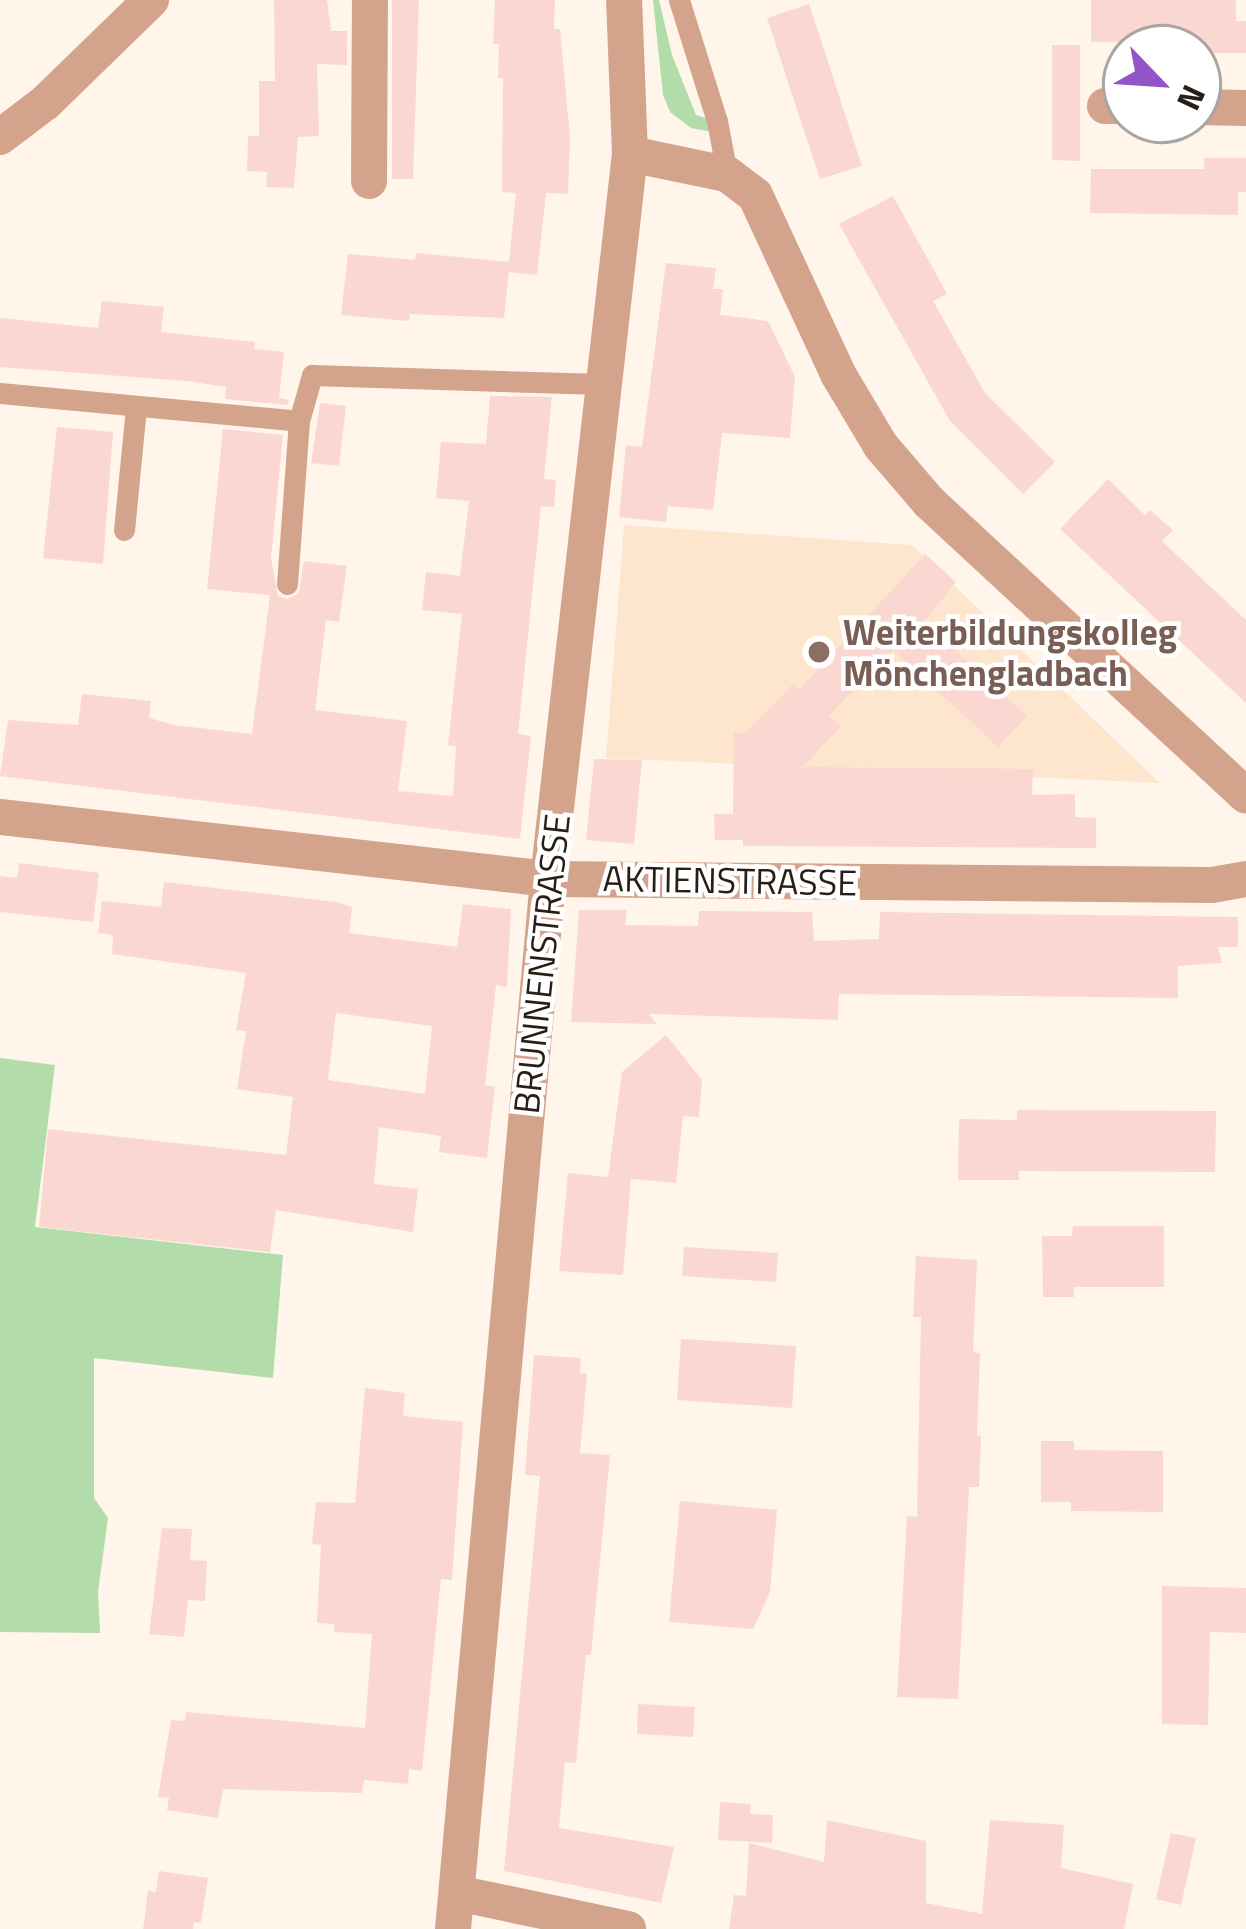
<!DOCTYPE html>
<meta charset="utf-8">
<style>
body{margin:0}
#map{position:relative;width:1246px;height:1929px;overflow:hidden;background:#fff5eb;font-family:"Titillium Web",sans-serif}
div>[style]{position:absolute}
.built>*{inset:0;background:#fee6ce}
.green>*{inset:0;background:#b2dca9}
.building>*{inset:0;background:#fbd7d1}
.service>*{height:21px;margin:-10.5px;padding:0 10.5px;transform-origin:10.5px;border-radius:10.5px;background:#d4a38b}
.minor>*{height:36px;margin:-18px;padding:0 18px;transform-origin:18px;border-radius:18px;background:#d4a38b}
.tertiary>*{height:36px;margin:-18px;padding:0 18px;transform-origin:18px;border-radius:18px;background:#d4a38b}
.dots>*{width:33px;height:33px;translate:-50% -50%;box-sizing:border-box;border:6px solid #fff;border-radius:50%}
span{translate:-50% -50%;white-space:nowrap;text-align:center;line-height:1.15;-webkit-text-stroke:9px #fff;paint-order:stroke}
.education-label{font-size:36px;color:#785e54;font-weight:700}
.left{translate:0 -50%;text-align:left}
.street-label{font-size:36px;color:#271e15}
.north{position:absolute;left:1102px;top:24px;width:120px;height:120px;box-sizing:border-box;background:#fff;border:3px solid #a9a5a1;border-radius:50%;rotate:115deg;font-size:33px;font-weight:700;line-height:48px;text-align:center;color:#271e15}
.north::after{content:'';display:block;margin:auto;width:42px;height:54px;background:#9354c9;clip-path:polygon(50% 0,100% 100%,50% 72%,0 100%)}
</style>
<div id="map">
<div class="built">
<div style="clip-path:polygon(624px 525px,912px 545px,1160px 783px,606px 758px)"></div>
</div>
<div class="green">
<div style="clip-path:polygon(653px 0,659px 0,672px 55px,696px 115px,708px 119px,712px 132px,691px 128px,670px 112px,663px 95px)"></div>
<div style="clip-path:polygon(0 1058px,55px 1065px,35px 1227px,283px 1255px,273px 1378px,94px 1358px,94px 1498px,108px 1518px,98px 1592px,100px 1633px,0 1632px)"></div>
</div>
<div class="building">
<div style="clip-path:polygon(274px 0,327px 0,331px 31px,347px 31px,347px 65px,317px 64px,319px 136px,298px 137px,294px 188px,266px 187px,267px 172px,247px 171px,248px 136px,259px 136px,259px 81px,275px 81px)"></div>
<div style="clip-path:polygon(392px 0,419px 0,413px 179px,392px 179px)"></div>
<div style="clip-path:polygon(495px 0,555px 0,554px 29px,560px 29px,570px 137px,568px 194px,546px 193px,537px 275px,509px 272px,504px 318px,410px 314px,409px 321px,341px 315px,348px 254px,415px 260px,416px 253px,509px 262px,516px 193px,502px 192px,503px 78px,498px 78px,499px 44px,493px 44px)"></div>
<div style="clip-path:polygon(1091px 0,1236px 0,1236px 21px,1246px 21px,1246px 53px,1205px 53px,1205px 42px,1091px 42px)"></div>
<div style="clip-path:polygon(809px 4px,862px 166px,820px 179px,767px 18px)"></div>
<div style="clip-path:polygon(1052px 45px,1080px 45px,1080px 161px,1052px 160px)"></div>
<div style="clip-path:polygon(1204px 158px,1246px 158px,1246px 192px,1238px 192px,1238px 215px,1090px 213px,1091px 169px,1204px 169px)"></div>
<div style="clip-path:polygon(893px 196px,947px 294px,933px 301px,985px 393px,1055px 462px,1023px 494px,950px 421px,839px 224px)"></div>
<div style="clip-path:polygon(666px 263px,716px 268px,713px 289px,723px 289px,720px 315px,768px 321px,795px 377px,790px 438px,722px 433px,713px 510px,668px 506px,666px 522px,619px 517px,626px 445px,642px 447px)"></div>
<div style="clip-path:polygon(102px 301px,164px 307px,161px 332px,255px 342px,254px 349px,284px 352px,279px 398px,289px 400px,288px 405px,225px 399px,226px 387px,187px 381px,0 367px,0 318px,98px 328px)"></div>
<div style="clip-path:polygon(490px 396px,552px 397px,544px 479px,556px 480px,554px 507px,541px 506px,518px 734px,531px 736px,520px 839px,0 776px,8px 720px,78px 725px,82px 694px,151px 701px,149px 718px,174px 725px,252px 734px,270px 595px,207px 589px,223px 429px,283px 435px,271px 558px,278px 596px,287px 599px,299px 593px,304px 561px,347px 566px,339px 622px,326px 620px,315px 710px,407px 721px,398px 791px,453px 796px,456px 746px,448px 745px,462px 614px,422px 610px,426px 572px,460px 576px,469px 501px,436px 498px,441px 442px,486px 444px)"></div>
<div style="clip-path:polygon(320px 403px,346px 406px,339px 466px,311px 463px)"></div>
<div style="clip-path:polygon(57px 427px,113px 432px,103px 564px,43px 558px)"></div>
<div style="clip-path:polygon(1108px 479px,1145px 515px,1150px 510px,1173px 530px,1162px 541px,1246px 620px,1246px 703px,1060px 529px)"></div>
<div style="clip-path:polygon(925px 554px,956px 582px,925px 621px,1027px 716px,998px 747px,893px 650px,829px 716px,841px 726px,803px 767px,1033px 769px,1032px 795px,1075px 794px,1075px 817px,1096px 818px,1096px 848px,743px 846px,743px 840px,715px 840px,714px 814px,733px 814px,734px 733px,745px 733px,794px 683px,800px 689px)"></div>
<div style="clip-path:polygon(594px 759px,642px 760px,634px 844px,586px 840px)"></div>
<div style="clip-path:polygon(19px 863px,99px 873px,93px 922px,0 912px,0 876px,17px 878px)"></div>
<div style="clip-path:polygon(evenodd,164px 882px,336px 902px,352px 907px,349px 933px,457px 947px,463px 904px,511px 909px,507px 987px,496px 985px,485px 1085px,495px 1087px,487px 1158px,439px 1152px,441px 1136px,379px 1127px,374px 1184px,418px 1189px,413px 1232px,276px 1210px,270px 1252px,39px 1227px,48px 1129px,286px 1155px,293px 1097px,237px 1089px,246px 1031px,236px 1030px,246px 973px,112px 954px,113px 935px,98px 933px,102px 901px,161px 907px,164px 882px,336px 1013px,432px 1026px,425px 1094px,328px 1080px,336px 1013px)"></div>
<div style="clip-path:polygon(579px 910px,627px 910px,625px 925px,698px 926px,699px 911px,812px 912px,814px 941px,879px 939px,880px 912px,1238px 917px,1238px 947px,1218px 947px,1222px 963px,1178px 966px,1178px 998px,839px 994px,838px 1020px,649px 1014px,657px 1024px,571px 1022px)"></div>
<div style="clip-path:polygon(666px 1035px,702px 1080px,699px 1117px,683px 1116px,676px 1183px,631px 1179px,623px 1275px,559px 1271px,568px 1173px,608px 1177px,622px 1072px)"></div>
<div style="clip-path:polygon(1017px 1110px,1216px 1111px,1215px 1172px,1019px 1171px,1019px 1180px,958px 1180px,959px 1119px,1017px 1120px)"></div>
<div style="clip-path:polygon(1073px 1226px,1164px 1226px,1164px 1287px,1074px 1287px,1074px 1297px,1043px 1297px,1042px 1236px,1072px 1236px)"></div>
<div style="clip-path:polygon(684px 1247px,778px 1253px,776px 1282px,682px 1276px)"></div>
<div style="clip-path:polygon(916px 1256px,977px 1260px,973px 1352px,980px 1353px,977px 1435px,981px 1436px,979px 1487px,969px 1487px,958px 1699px,897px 1697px,907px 1516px,917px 1517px,921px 1317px,913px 1317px)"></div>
<div style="clip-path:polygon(681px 1339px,796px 1346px,792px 1408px,677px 1400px)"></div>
<div style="clip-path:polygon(534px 1355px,581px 1358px,580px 1373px,587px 1374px,580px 1453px,610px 1455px,591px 1655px,586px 1655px,576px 1763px,565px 1762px,559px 1828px,674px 1847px,661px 1903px,504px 1871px,540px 1476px,525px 1475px)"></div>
<div style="clip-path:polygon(365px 1388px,405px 1393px,403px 1416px,463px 1422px,452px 1580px,441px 1579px,422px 1771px,409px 1769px,408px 1784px,364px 1780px,362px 1793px,223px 1789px,218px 1818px,167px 1810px,169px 1798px,158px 1797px,171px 1720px,185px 1721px,186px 1712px,365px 1728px,372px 1634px,334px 1632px,334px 1624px,317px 1623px,321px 1545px,312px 1544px,316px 1502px,355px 1503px)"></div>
<div style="clip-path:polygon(1041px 1441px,1074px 1441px,1074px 1450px,1163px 1451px,1163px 1512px,1071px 1511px,1071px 1502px,1041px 1502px)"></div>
<div style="clip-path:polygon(680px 1501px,777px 1510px,770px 1592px,753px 1629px,669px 1622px)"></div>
<div style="clip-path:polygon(162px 1528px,192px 1529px,190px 1560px,207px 1561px,205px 1601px,188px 1600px,184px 1637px,149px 1634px)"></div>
<div style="clip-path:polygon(1162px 1586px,1246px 1588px,1246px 1633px,1210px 1632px,1208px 1725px,1162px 1724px)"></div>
<div style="clip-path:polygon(638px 1704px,695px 1707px,693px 1737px,637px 1734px)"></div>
<div style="clip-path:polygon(720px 1802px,751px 1804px,750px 1814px,773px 1815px,772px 1843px,718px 1840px)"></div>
<div style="clip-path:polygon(827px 1820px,926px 1841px,926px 1903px,982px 1914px,990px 1820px,1064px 1825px,1061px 1868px,1133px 1884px,1124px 1929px,729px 1929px,734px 1895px,746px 1896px,749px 1843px,824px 1862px)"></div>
<div style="clip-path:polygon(1171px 1833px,1196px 1838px,1181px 1905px,1156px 1899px)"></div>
<div style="clip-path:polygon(159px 1871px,208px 1878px,201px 1923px,194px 1922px,193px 1929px,143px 1929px,148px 1891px,156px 1892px)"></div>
</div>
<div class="service">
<div style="left:679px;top:0;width:127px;rotate:72.6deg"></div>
<div style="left:717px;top:121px;width:54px;rotate:79.3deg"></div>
<div style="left:0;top:393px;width:300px;rotate:5.3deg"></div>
<div style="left:124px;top:530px;width:124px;rotate:-84.4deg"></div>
<div style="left:287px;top:584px;width:163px;rotate:-85.8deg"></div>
<div style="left:299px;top:421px;width:48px;rotate:-74.2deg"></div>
<div style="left:312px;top:375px;width:290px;rotate:1.8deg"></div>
</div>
<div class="minor">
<div style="left:1105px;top:106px;width:21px"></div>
<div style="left:1198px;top:107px;width:48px;rotate:1.2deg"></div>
<div style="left:0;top:137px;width:56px;rotate:-37.1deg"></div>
<div style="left:45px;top:103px;width:148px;rotate:-44.2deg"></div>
<div style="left:630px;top:154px;width:99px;rotate:11.7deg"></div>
<div style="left:727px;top:174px;width:35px;rotate:37deg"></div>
<div style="left:755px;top:195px;width:197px;rotate:65.1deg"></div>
<div style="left:838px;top:374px;width:84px;rotate:59.2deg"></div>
<div style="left:881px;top:446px;width:74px;rotate:49.4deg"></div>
<div style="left:929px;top:502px;width:432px;rotate:42.8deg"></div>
<div style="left:369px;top:181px;width:181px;rotate:-89.7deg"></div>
<div style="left:0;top:817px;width:551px;rotate:6.45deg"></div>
<div style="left:548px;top:879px;width:664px;rotate:0.52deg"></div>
<div style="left:1212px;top:885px;width:35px;rotate:-10deg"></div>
<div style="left:457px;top:1893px;width:175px;rotate:11.9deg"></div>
</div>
<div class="tertiary">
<div style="left:453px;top:1929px;width:1054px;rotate:-84.83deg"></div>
<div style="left:548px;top:879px;width:730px;rotate:-83.55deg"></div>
<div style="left:630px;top:154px;width:154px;rotate:-92.2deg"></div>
</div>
<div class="dots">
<div style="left:819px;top:652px;background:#8d6e63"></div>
</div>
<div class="education-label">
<span class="left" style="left:843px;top:652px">Weiterbildungskolleg<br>Mönchengladbach</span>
</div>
<div class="street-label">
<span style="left:730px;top:880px;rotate:1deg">AKTIENSTRASSE</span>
<span style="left:541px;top:964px;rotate:-84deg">BRUNNENSTRASSE</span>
</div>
<div class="north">N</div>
</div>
